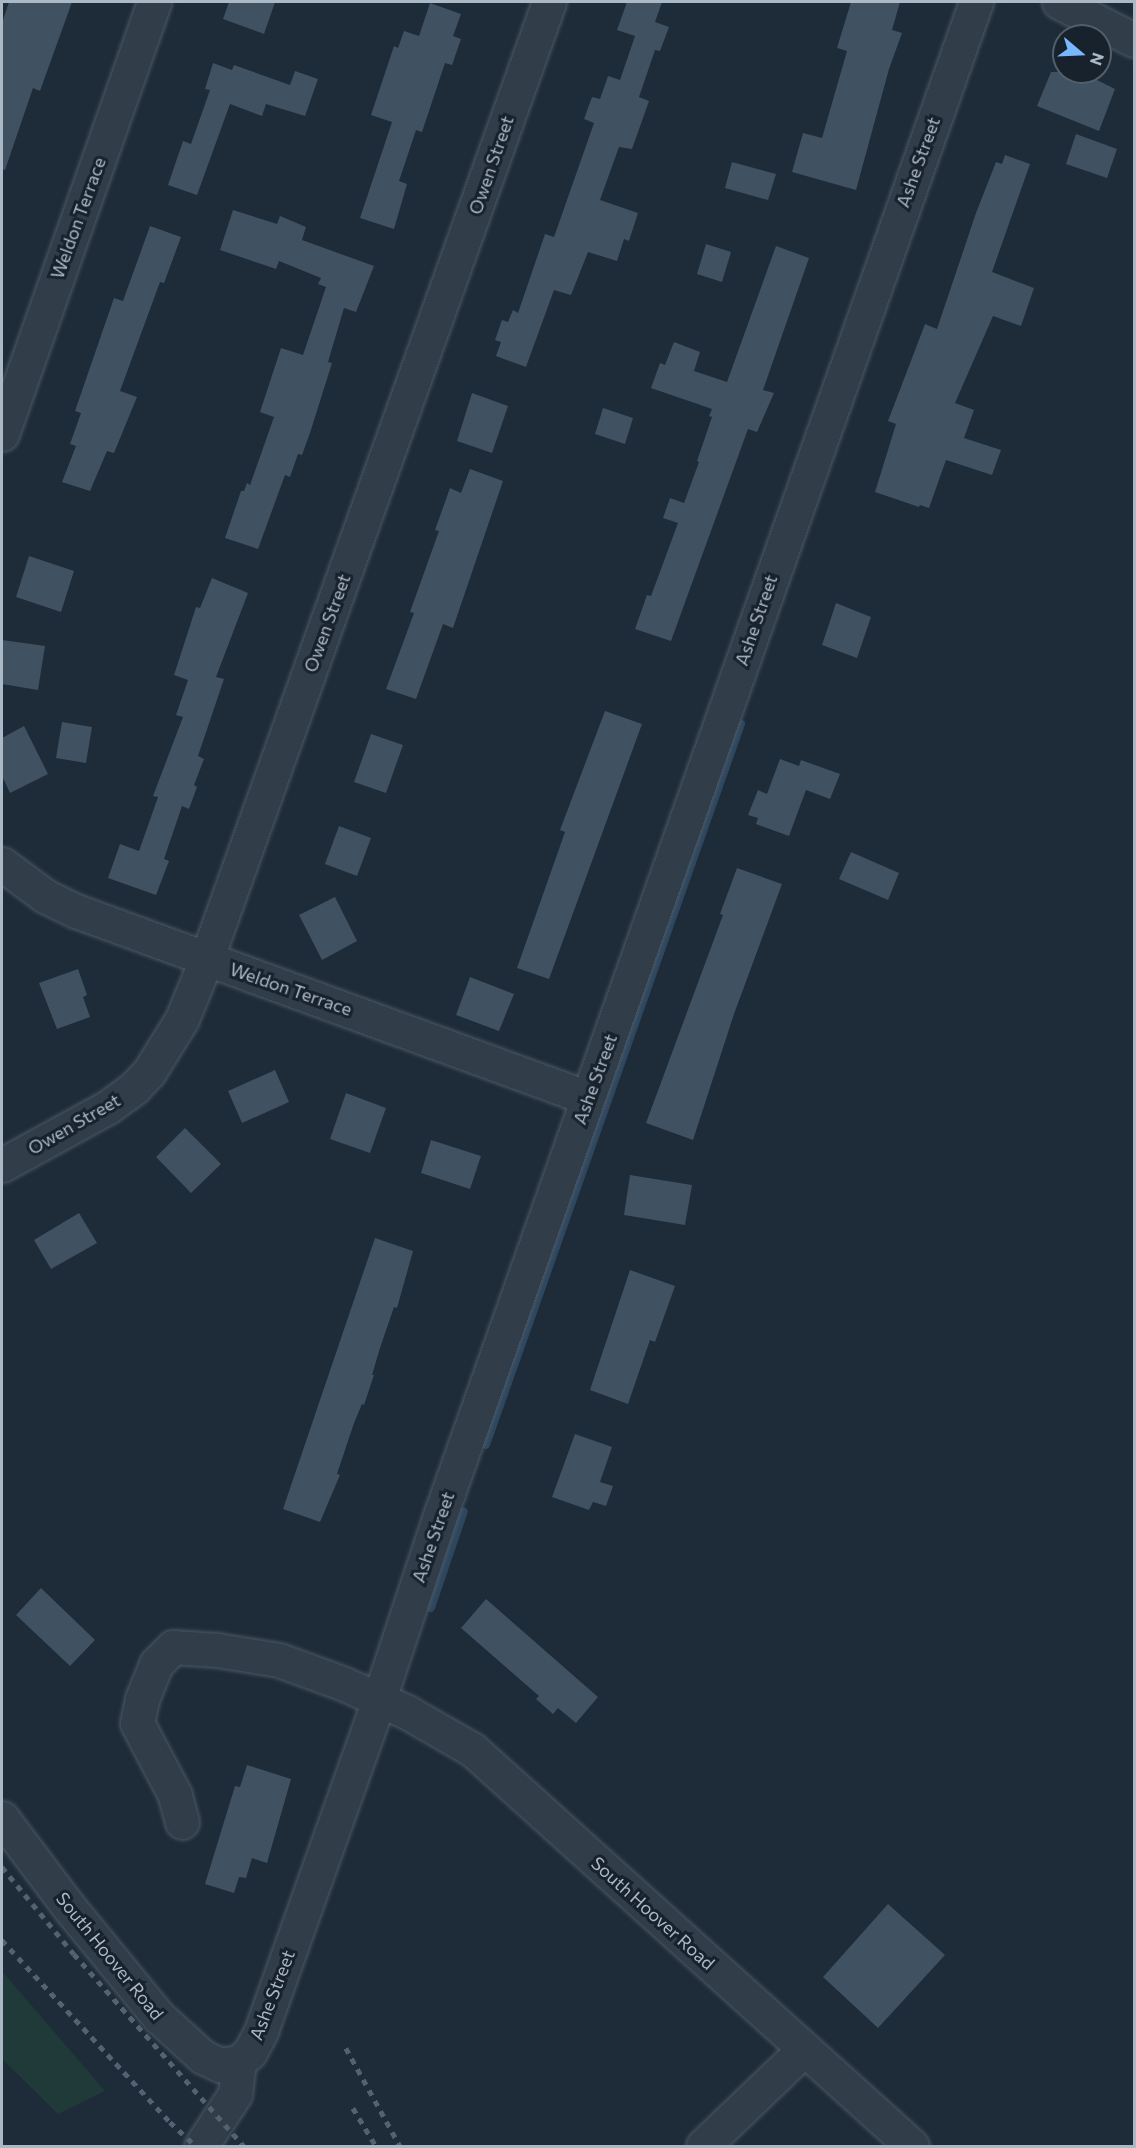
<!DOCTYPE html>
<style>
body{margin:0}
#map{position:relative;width:1136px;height:2148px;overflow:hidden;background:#1e2b38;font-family:Commissioner,sans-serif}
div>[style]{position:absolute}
.green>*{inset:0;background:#203939}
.stream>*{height:8px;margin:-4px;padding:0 4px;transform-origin:4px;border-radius:4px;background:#2d475f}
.building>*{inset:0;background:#405161}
.roads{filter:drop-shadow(0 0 2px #4c5864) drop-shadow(0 0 2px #4c5864)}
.minor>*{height:33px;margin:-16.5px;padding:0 16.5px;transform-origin:16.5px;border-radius:16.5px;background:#313d49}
.rail>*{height:4.5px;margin-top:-2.25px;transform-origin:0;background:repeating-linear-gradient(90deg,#526270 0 6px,transparent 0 12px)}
span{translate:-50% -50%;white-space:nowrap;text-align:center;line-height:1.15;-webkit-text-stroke:6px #17222d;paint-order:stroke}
.street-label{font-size:18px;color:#abb8c6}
.frame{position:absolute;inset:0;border:3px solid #abb8c6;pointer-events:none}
.north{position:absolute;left:1052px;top:24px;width:60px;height:60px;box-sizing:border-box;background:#17222d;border:2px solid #525e6a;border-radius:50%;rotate:109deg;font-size:16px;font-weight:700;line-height:24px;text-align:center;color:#abb8c6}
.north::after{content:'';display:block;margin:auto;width:21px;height:27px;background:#77b8ff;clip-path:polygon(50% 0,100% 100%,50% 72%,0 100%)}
</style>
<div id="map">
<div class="green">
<div style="clip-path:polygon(2px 1971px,81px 2063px,105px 2091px,58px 2114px,2px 2059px)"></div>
</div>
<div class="stream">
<div style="left:486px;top:1445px;width:765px;rotate:-70.52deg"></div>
<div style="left:431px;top:1608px;width:102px;rotate:-71.2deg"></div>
</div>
<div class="building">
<div style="clip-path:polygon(9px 2px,72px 2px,40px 91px,33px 88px,5px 170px,2px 169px,2px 23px)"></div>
<div style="clip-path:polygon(229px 2px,275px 2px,264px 34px,223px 19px)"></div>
<div style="clip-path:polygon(627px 2px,662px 2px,655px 22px,669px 27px,660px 51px,655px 50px,639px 97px,649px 101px,632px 149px,619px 147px,600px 200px,638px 213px,629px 241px,624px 239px,617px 261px,588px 252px,571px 295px,554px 290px,526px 367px,496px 356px,501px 342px,495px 340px,502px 320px,508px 322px,513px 310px,518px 313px,545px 234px,554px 237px,594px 123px,584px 119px,592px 97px,600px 99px,608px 76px,620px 80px,635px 36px,617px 30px)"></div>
<div style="clip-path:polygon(851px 2px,900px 2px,892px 30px,902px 33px,889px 69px,856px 190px,792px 172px,803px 133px,822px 138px,847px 51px,837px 48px)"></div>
<div style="clip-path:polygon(430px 3px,461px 14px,453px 36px,461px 39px,452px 65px,445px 63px,422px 132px,416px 130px,399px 181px,407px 184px,394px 229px,360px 218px,392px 122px,371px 115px,394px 46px,398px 48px,404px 31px,419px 36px)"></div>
<div style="clip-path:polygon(213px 63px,232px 70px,234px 65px,290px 85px,295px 71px,318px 79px,305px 116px,266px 104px,262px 116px,230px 104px,197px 195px,168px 185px,183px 141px,191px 144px,210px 90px,205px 89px)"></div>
<div style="clip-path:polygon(1051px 72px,1081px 72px,1115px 89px,1099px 131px,1037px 106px)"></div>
<div style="clip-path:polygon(1076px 134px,1117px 149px,1107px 178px,1066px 164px)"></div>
<div style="clip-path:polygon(1005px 155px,1030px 164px,992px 272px,1034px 288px,1021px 326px,993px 316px,955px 403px,974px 410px,964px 438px,1001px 450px,992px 475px,946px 460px,929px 508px,920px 505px,919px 507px,875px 492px,896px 424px,888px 421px,925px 324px,937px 329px,976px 213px,996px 162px,1002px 164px)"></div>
<div style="clip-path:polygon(732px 162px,776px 174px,768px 200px,725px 188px)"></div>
<div style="clip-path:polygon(233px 210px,277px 224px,280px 216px,306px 227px,302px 240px,374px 266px,356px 312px,344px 308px,328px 362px,332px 363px,310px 433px,302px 455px,298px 454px,290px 477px,285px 475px,258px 549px,225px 538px,241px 491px,244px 491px,247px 483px,250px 485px,274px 417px,260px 412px,281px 348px,303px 355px,326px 287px,318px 284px,321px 278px,279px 261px,276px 269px,220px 250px)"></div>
<div style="clip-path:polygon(150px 226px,181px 237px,164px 283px,160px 282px,120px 391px,137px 397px,114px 453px,107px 451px,90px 491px,62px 482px,76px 446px,70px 444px,81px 413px,75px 411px,114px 298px,123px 301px)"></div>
<div style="clip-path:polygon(706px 244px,731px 252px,722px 282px,697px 274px)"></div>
<div style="clip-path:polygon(776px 246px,809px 258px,763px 390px,774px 393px,757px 432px,748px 429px,671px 641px,635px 629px,647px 595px,651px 596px,678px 523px,663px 518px,670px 498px,684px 503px,699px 462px,697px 461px,712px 417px,709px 416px,712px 409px,651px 388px,660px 363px,665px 365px,674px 342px,700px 352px,694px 371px,727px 382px)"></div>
<div style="clip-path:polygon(472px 393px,508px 406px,492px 453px,457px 441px)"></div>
<div style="clip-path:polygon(603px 408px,633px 418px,625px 444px,595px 434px)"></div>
<div style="clip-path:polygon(470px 469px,503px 481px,453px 628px,443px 624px,416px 699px,386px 689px,414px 613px,410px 612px,439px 531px,435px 530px,450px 488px,461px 493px)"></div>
<div style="clip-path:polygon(29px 556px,74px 571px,61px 612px,16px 597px)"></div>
<div style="clip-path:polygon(212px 578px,248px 593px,216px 677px,224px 679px,198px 756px,204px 759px,194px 785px,197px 787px,189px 809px,182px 806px,164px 859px,169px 861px,156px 895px,108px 878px,120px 844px,139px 851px,158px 797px,153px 796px,183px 717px,176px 715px,188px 680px,174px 675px,196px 607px,200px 608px)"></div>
<div style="clip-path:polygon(836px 603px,871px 617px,857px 658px,822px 645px)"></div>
<div style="clip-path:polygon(2px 640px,45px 646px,38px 690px,2px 684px)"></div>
<div style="clip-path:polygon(605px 711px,642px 724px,549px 979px,517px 968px,565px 832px,560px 830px)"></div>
<div style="clip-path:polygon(62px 722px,92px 727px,86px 763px,56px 758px)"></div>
<div style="clip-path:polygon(24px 726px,48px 774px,10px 793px,2px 776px,2px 738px)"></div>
<div style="clip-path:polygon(371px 734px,403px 745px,386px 793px,354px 782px)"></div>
<div style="clip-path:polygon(780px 759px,799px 766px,801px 760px,840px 774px,830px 799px,806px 790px,789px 836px,756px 824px,758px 818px,748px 815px,758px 790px,767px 794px)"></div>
<div style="clip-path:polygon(339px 826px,371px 838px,357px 876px,325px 864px)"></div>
<div style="clip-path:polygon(851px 852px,899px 873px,888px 900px,839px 879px)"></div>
<div style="clip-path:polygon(737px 868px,782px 884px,734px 1014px,693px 1140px,646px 1123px,723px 915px,720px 914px)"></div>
<div style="clip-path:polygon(335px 897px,357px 941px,322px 960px,299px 915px)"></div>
<div style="clip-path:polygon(78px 969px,87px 995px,83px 997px,90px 1017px,57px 1029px,39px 983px)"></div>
<div style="clip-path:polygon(470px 977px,514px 994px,499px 1031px,456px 1015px)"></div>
<div style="clip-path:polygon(275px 1070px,289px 1102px,242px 1123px,228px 1091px)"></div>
<div style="clip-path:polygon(346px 1093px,386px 1108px,370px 1153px,330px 1139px)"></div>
<div style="clip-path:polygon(185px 1128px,221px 1164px,191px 1193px,156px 1157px)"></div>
<div style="clip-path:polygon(431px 1140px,481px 1156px,470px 1189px,421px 1173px)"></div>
<div style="clip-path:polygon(630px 1175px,692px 1185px,685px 1225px,624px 1215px)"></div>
<div style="clip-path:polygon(79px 1213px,97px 1243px,51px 1269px,34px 1240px)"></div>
<div style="clip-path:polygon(375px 1238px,413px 1251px,397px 1308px,394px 1307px,380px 1348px,372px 1375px,374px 1375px,364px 1405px,362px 1404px,354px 1423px,337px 1474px,340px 1475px,320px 1522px,283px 1509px)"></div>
<div style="clip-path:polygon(630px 1270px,675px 1286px,655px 1342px,650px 1340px,628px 1404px,590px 1390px)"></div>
<div style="clip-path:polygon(575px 1434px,612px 1447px,600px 1482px,613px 1486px,606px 1506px,593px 1502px,589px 1510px,552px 1497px)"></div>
<div style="clip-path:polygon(41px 1588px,95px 1640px,70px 1666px,16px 1615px)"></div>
<div style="clip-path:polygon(486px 1599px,598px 1697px,576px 1723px,558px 1708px,553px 1714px,536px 1699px,539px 1696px,461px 1628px)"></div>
<div style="clip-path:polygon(247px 1765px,291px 1779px,267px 1863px,252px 1858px,246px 1878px,239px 1877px,234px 1893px,205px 1884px,235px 1786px,240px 1787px)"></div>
<div style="clip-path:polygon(888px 1904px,945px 1955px,878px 2028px,823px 1977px)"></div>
</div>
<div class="roads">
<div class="minor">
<div style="left:1059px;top:2px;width:84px;rotate:26.9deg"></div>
<div style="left:2px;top:434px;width:458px;rotate:-70.6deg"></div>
<div style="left:2px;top:864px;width:54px;rotate:36.7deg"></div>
<div style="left:45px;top:896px;width:34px;rotate:26deg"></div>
<div style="left:76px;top:911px;width:545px;rotate:20.06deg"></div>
<div style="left:2px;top:1165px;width:121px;rotate:-28.7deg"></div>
<div style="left:108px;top:1107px;width:32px;rotate:-36deg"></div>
<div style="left:134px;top:1088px;width:22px;rotate:-47deg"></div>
<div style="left:149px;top:1072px;width:62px;rotate:-58.1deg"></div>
<div style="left:182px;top:1019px;width:64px;rotate:-67.9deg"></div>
<div style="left:206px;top:960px;width:1018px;rotate:-70.3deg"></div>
<div style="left:2px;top:1818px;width:110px;rotate:53.1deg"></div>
<div style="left:68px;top:1906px;width:144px;rotate:50.7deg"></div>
<div style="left:159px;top:2017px;width:59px;rotate:42.3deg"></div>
<div style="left:203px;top:2057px;width:19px;rotate:25deg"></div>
<div style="left:220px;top:2065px;width:19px;rotate:-9deg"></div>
<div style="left:182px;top:1822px;width:28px;rotate:-105deg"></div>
<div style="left:175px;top:1795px;width:81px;rotate:-117.8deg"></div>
<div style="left:137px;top:1723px;width:25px;rotate:-78deg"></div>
<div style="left:142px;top:1699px;width:38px;rotate:-68deg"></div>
<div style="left:156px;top:1664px;width:24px;rotate:-45deg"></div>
<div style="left:173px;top:1647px;width:44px;rotate:3.9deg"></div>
<div style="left:217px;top:1650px;width:63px;rotate:9.2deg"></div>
<div style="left:279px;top:1660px;width:67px;rotate:20.1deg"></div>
<div style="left:342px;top:1683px;width:71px;rotate:24deg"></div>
<div style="left:407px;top:1712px;width:76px;rotate:29.9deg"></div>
<div style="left:473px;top:1750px;width:591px;rotate:42.05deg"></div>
<div style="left:201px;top:2146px;width:62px;rotate:-56.8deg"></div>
<div style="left:235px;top:2094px;width:32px;rotate:-83deg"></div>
<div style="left:239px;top:2062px;width:15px;rotate:-42deg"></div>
<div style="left:250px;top:2052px;width:24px;rotate:-62deg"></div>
<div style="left:261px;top:2031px;width:349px;rotate:-70.4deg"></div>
<div style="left:378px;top:1702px;width:202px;rotate:-71.6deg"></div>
<div style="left:442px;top:1510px;width:1600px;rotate:-70.5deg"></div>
<div style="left:703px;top:2146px;width:139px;rotate:-43.8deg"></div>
</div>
</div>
<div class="rail">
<div style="left:2px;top:1867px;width:113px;rotate:50.4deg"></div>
<div style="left:74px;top:1954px;width:256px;rotate:48.5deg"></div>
<div style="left:2px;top:1940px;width:248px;rotate:47.3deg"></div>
<div style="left:170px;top:2122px;width:35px;rotate:43deg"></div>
<div style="left:346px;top:2048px;width:112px;rotate:61.1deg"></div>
<div style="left:353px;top:2108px;width:44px;rotate:58.8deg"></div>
</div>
<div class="street-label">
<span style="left:918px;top:162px;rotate:-70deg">Ashe Street</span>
<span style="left:491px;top:165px;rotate:-71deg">Owen Street</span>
<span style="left:78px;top:218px;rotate:-70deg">Weldon Terrace</span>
<span style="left:756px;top:620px;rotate:-71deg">Ashe Street</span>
<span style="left:327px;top:623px;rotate:-70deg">Owen Street</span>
<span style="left:291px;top:989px;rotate:19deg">Weldon Terrace</span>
<span style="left:595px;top:1079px;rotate:-70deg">Ashe Street</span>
<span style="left:74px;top:1124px;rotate:-30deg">Owen Street</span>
<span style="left:433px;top:1537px;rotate:-71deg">Ashe Street</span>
<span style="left:653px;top:1913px;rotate:42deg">South Hoover Road</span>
<span style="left:110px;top:1956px;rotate:51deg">South Hoover Road</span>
<span style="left:272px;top:1995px;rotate:-69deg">Ashe Street</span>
</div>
<div class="frame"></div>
<div class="north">N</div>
</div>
